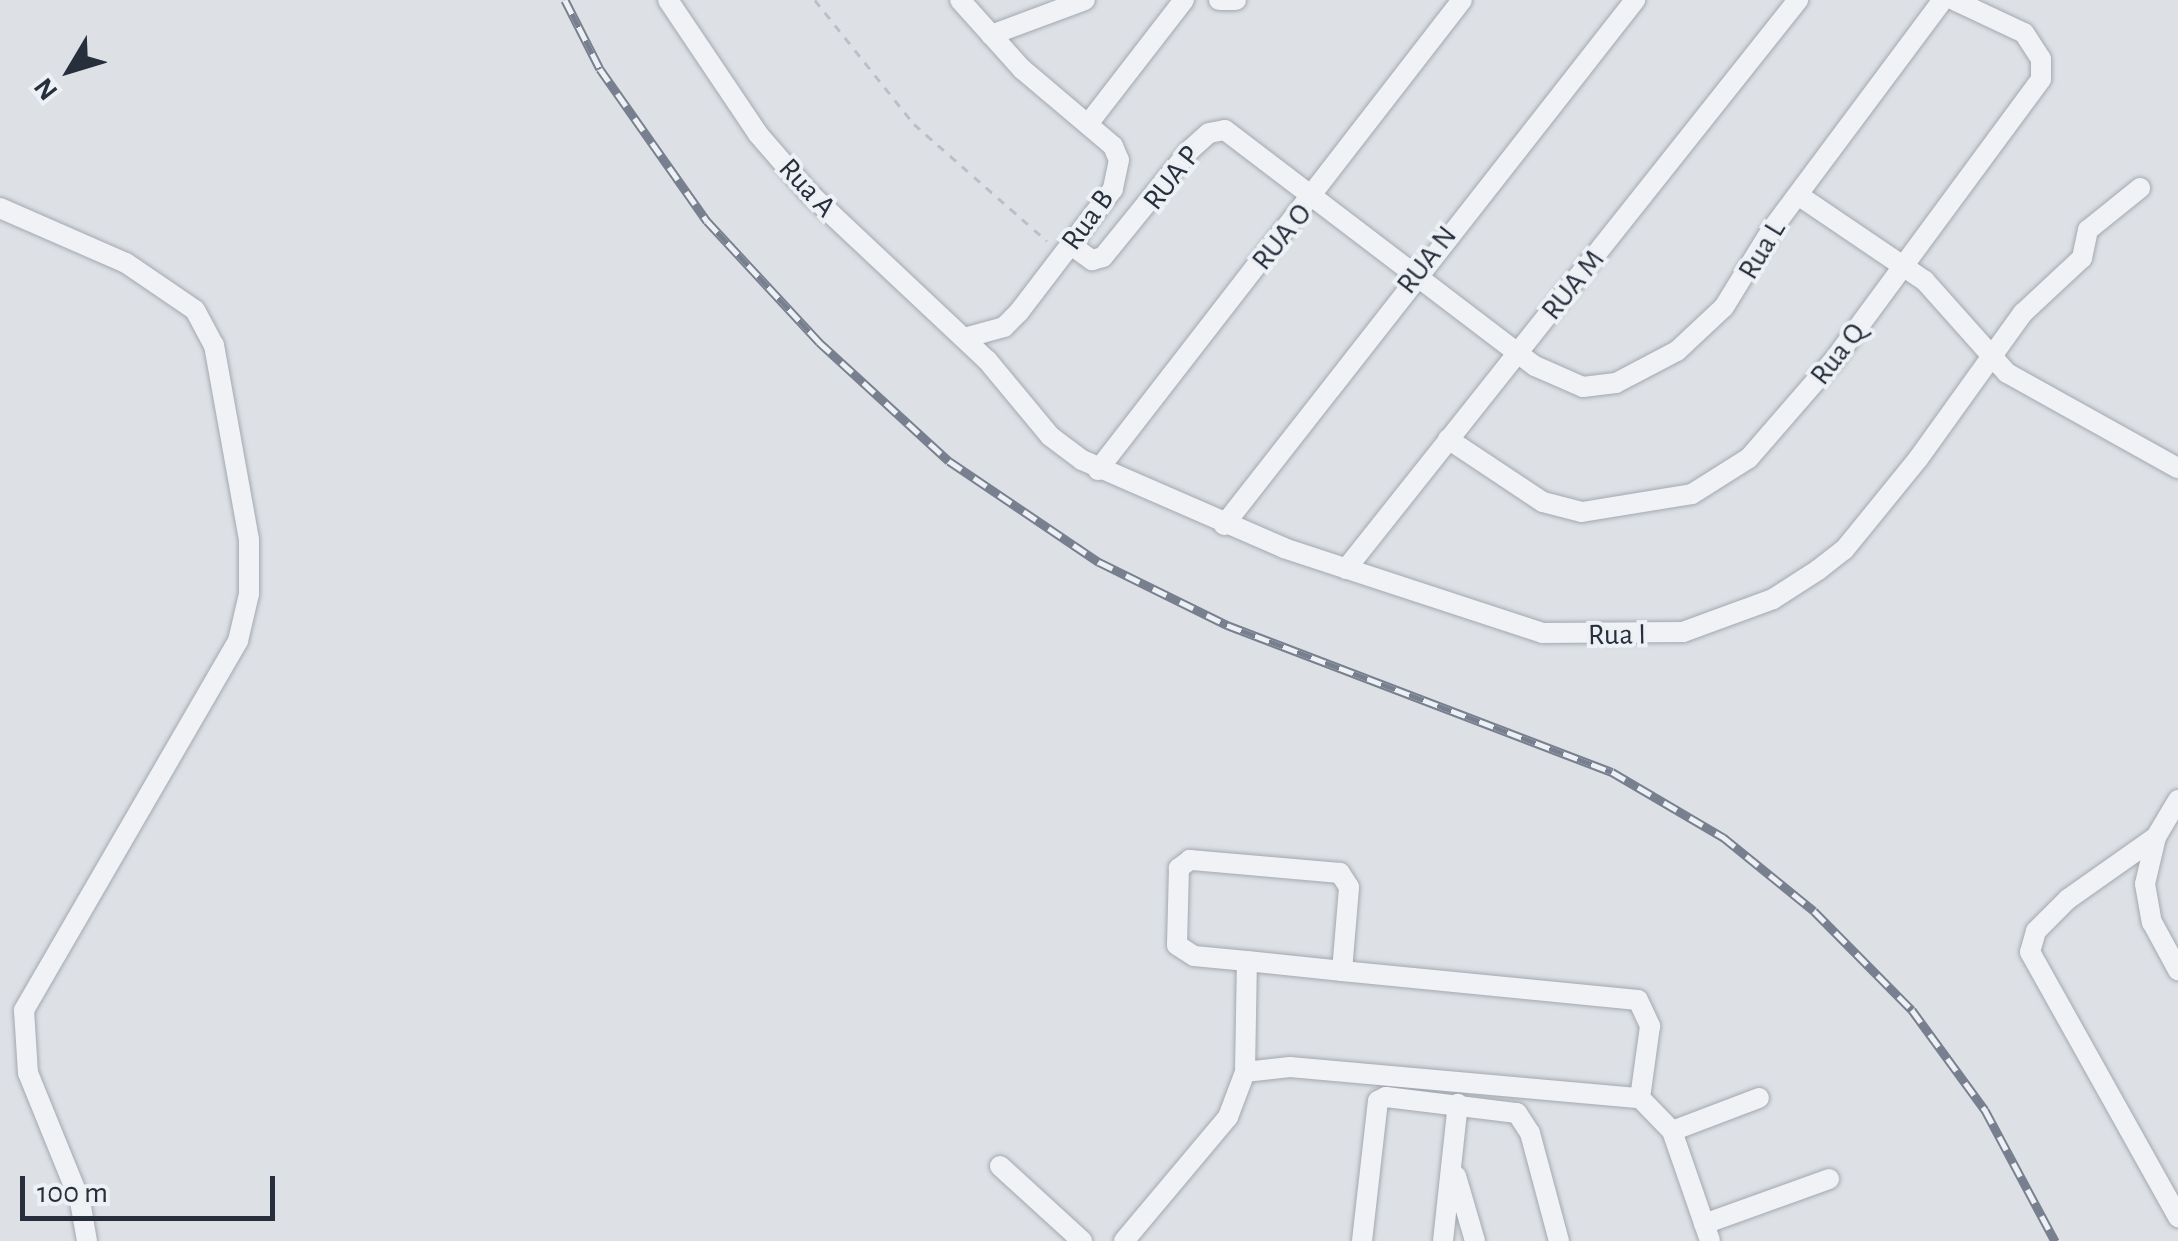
<!DOCTYPE html>
<style>
body{margin:0}
#map{position:relative;width:2178px;height:1241px;overflow:hidden;background:#dde1e6;font-family:"Alegreya Sans",sans-serif}
div>[style]{position:absolute}
.path>*{height:2.5px;margin-top:-1.25px;transform-origin:0;background:repeating-linear-gradient(90deg,#bcbfc5 0 8px,transparent 0 16px)}
.roads{filter:drop-shadow(0 0 2px #a3a8b0) drop-shadow(0 0 2px #a3a8b0)}
.minor>*{height:20px;margin:-10px;padding:0 10px;transform-origin:10px;border-radius:10px;background:#f0f2f5}
.rail>*{height:9px;margin-top:-4.5px;transform-origin:0;background:repeating-linear-gradient(90deg,#edf0f4 0 15px,#78808f 0 30px);box-sizing:border-box;border-block:2px solid #78808f}
span{translate:-50% -50%;white-space:nowrap;text-align:center;line-height:1.15;-webkit-text-stroke:8px #edf0f4;paint-order:stroke}
.street-label{font-size:30px;color:#282f3c}
.north{position:absolute;left:20px;top:20px;width:100px;height:100px;-webkit-text-stroke:8px #edf0f4;paint-order:stroke;rotate:232deg;font-size:28px;font-weight:700;line-height:40px;text-align:center;color:#282f3c}
.north::after{content:'';display:block;margin:auto;width:35px;height:45px;background:#282f3c;clip-path:polygon(50% 0,100% 100%,50% 72%,0 100%)}
.scale{position:absolute;left:20px;top:1176px;width:255px;height:45px;box-sizing:border-box;border:5px solid #282f3c;border-top:0;padding-left:12px;font-size:30px;line-height:35px;white-space:nowrap;color:#282f3c;-webkit-text-stroke:8px #edf0f4;paint-order:stroke}
</style>
<div id="map">
<div class="path">
<div style="left:815px;top:0;width:159px;rotate:51.4deg"></div>
<div style="left:914px;top:124px;width:177px;rotate:41.3deg"></div>
</div>
<div class="roads">
<div class="minor">
<div style="left:668px;top:0;width:161px;rotate:56.1deg"></div>
<div style="left:758px;top:134px;width:79px;rotate:49.1deg"></div>
<div style="left:810px;top:194px;width:243px;rotate:43.2deg"></div>
<div style="left:987px;top:360px;width:99px;rotate:50.3deg"></div>
<div style="left:1050px;top:436px;width:40px;rotate:37deg"></div>
<div style="left:1082px;top:460px;width:220px;rotate:23.5deg"></div>
<div style="left:1284px;top:548px;width:272px;rotate:18.2deg"></div>
<div style="left:1542px;top:633px;width:141px;rotate:-0.4deg"></div>
<div style="left:1683px;top:632px;width:96px;rotate:-20.1deg"></div>
<div style="left:1773px;top:599px;width:54px;rotate:-32.8deg"></div>
<div style="left:1818px;top:570px;width:33px;rotate:-38deg"></div>
<div style="left:1844px;top:550px;width:117px;rotate:-50.9deg"></div>
<div style="left:1918px;top:459px;width:180px;rotate:-54.3deg"></div>
<div style="left:2023px;top:313px;width:81px;rotate:-43deg"></div>
<div style="left:2082px;top:258px;width:29px;rotate:-78deg"></div>
<div style="left:2088px;top:230px;width:67px;rotate:-38.9deg"></div>
<div style="left:960px;top:0;width:93px;rotate:48.1deg"></div>
<div style="left:1022px;top:69px;width:119px;rotate:40.2deg"></div>
<div style="left:1113px;top:146px;width:15px;rotate:67deg"></div>
<div style="left:1119px;top:160px;width:30px;rotate:102deg"></div>
<div style="left:1113px;top:189px;width:155px;rotate:127.4deg"></div>
<div style="left:1019px;top:312px;width:21px;rotate:135deg"></div>
<div style="left:1004px;top:327px;width:41px;rotate:164.6deg"></div>
<div style="left:1219px;top:0;width:17px"></div>
<div style="left:991px;top:35px;width:100px;rotate:-20.4deg"></div>
<div style="left:1088px;top:124px;width:157px;rotate:-52.3deg"></div>
<div style="left:1798px;top:195px;width:153px;rotate:34.1deg"></div>
<div style="left:1925px;top:281px;width:123px;rotate:48.3deg"></div>
<div style="left:2007px;top:373px;width:196px;rotate:29.1deg"></div>
<div style="left:0;top:208px;width:137px;rotate:23.6deg"></div>
<div style="left:126px;top:263px;width:83px;rotate:34.3deg"></div>
<div style="left:195px;top:310px;width:40px;rotate:62deg"></div>
<div style="left:214px;top:345px;width:198px;rotate:79.8deg"></div>
<div style="left:249px;top:540px;width:54px;rotate:90deg"></div>
<div style="left:249px;top:594px;width:48px;rotate:103.2deg"></div>
<div style="left:238px;top:641px;width:427px;rotate:120.1deg"></div>
<div style="left:24px;top:1010px;width:63px;rotate:86.4deg"></div>
<div style="left:28px;top:1073px;width:138px;rotate:67.9deg"></div>
<div style="left:80px;top:1201px;width:41px;rotate:80.1deg"></div>
<div style="left:1071px;top:245px;width:26px;rotate:36deg"></div>
<div style="left:1092px;top:260px;width:11px;rotate:-15deg"></div>
<div style="left:1103px;top:257px;width:138px;rotate:-50.9deg"></div>
<div style="left:1190px;top:150px;width:25px;rotate:-42deg"></div>
<div style="left:1209px;top:133px;width:16px;rotate:-11deg"></div>
<div style="left:1225px;top:130px;width:390px;rotate:37.3deg"></div>
<div style="left:1535px;top:366px;width:52px;rotate:23.6deg"></div>
<div style="left:1583px;top:387px;width:33px;rotate:-7deg"></div>
<div style="left:1616px;top:383px;width:69px;rotate:-27.7deg"></div>
<div style="left:1677px;top:351px;width:64px;rotate:-43.1deg"></div>
<div style="left:1724px;top:307px;width:92px;rotate:-58.4deg"></div>
<div style="left:1772px;top:229px;width:286px;rotate:-53.3deg"></div>
<div style="left:1448px;top:439px;width:114px;rotate:33.6deg"></div>
<div style="left:1543px;top:502px;width:40px;rotate:14.4deg"></div>
<div style="left:1582px;top:512px;width:111px;rotate:-9.3deg"></div>
<div style="left:1692px;top:494px;width:67px;rotate:-32.3deg"></div>
<div style="left:1749px;top:458px;width:130px;rotate:-49.1deg"></div>
<div style="left:1834px;top:360px;width:349px;rotate:-53.6deg"></div>
<div style="left:2041px;top:79px;width:20px;rotate:-90deg"></div>
<div style="left:2041px;top:59px;width:31px;rotate:-123deg"></div>
<div style="left:2024px;top:33px;width:77px;rotate:-154.8deg"></div>
<div style="left:1098px;top:470px;width:594px;rotate:-52.24deg"></div>
<div style="left:1224px;top:525px;width:667px;rotate:-51.94deg"></div>
<div style="left:1346px;top:569px;width:727px;rotate:-51.54deg"></div>
<div style="left:2178px;top:800px;width:43px;rotate:120.7deg"></div>
<div style="left:2156px;top:837px;width:48px;rotate:103.2deg"></div>
<div style="left:2145px;top:884px;width:39px;rotate:80deg"></div>
<div style="left:2152px;top:922px;width:55px;rotate:61.6deg"></div>
<div style="left:2156px;top:837px;width:108px;rotate:144.8deg"></div>
<div style="left:2068px;top:899px;width:45px;rotate:135deg"></div>
<div style="left:2036px;top:931px;width:22px;rotate:106deg"></div>
<div style="left:2030px;top:952px;width:304px;rotate:60.8deg"></div>
<div style="left:1342px;top:971px;width:84px;rotate:-85.2deg"></div>
<div style="left:1349px;top:887px;width:17px;rotate:-123deg"></div>
<div style="left:1340px;top:873px;width:151px;rotate:-175deg"></div>
<div style="left:1190px;top:860px;width:14px;rotate:144deg"></div>
<div style="left:1179px;top:868px;width:77px;rotate:91.5deg"></div>
<div style="left:1177px;top:945px;width:20px;rotate:33deg"></div>
<div style="left:1194px;top:956px;width:53px;rotate:5.4deg"></div>
<div style="left:1247px;top:961px;width:96px;rotate:6deg"></div>
<div style="left:1342px;top:971px;width:297px;rotate:5.6deg"></div>
<div style="left:1638px;top:1000px;width:29px;rotate:65deg"></div>
<div style="left:1650px;top:1026px;width:73px;rotate:97.9deg"></div>
<div style="left:1245px;top:1072px;width:111px;rotate:-89deg"></div>
<div style="left:1672px;top:1131px;width:93px;rotate:-20.8deg"></div>
<div style="left:1000px;top:1166px;width:111px;rotate:42.4deg"></div>
<div style="left:1456px;top:1176px;width:68px;rotate:73.7deg"></div>
<div style="left:1704px;top:1224px;width:133px;rotate:-19.8deg"></div>
<div style="left:1124px;top:1241px;width:162px;rotate:-50deg"></div>
<div style="left:1228px;top:1117px;width:48px;rotate:-69.3deg"></div>
<div style="left:1245px;top:1072px;width:45px;rotate:-6.3deg"></div>
<div style="left:1290px;top:1067px;width:351px;rotate:5.1deg"></div>
<div style="left:1640px;top:1098px;width:46px;rotate:45.9deg"></div>
<div style="left:1672px;top:1131px;width:116px;rotate:70.9deg"></div>
<div style="left:1362px;top:1241px;width:141px;rotate:-83.5deg"></div>
<div style="left:1378px;top:1101px;width:9px;rotate:-27deg"></div>
<div style="left:1386px;top:1097px;width:132px;rotate:7deg"></div>
<div style="left:1517px;top:1113px;width:24px;rotate:57deg"></div>
<div style="left:1530px;top:1133px;width:112px;rotate:75deg"></div>
<div style="left:1443px;top:1241px;width:138px;rotate:-83.8deg"></div>
</div>
</div>
<div class="rail">
<div style="left:565px;top:0;width:77px;rotate:63.1deg"></div>
<div style="left:600px;top:69px;width:186px;rotate:54.9deg"></div>
<div style="left:707px;top:221px;width:165px;rotate:47.2deg"></div>
<div style="left:819px;top:342px;width:176px;rotate:42.5deg"></div>
<div style="left:949px;top:461px;width:181px;rotate:34deg"></div>
<div style="left:1099px;top:562px;width:143px;rotate:26.2deg"></div>
<div style="left:1227px;top:625px;width:412px;rotate:20.9deg"></div>
<div style="left:1612px;top:772px;width:129px;rotate:30.4deg"></div>
<div style="left:1723px;top:837px;width:117px;rotate:39.1deg"></div>
<div style="left:1814px;top:911px;width:139px;rotate:45.3deg"></div>
<div style="left:1912px;top:1010px;width:124px;rotate:53.9deg"></div>
<div style="left:1985px;top:1110px;width:149px;rotate:61.9deg"></div>
</div>
<div class="street-label">
<span style="left:1172px;top:178px;rotate:-52deg">RUA P</span>
<span style="left:807px;top:188px;rotate:47deg">Rua A</span>
<span style="left:1088px;top:220px;rotate:-54deg">Rua B</span>
<span style="left:1282px;top:237px;rotate:-51deg">RUA O</span>
<span style="left:1762px;top:250px;rotate:-59deg">Rua L</span>
<span style="left:1427px;top:260px;rotate:-52deg">RUA N</span>
<span style="left:1573px;top:285px;rotate:-51deg">RUA M</span>
<span style="left:1838px;top:354px;rotate:-52deg">Rua Q</span>
<span style="left:1617px;top:635px;rotate:-1deg">Rua I</span>
</div>
<div class="north">N</div>
<div class="scale">100 m</div>
</div>
